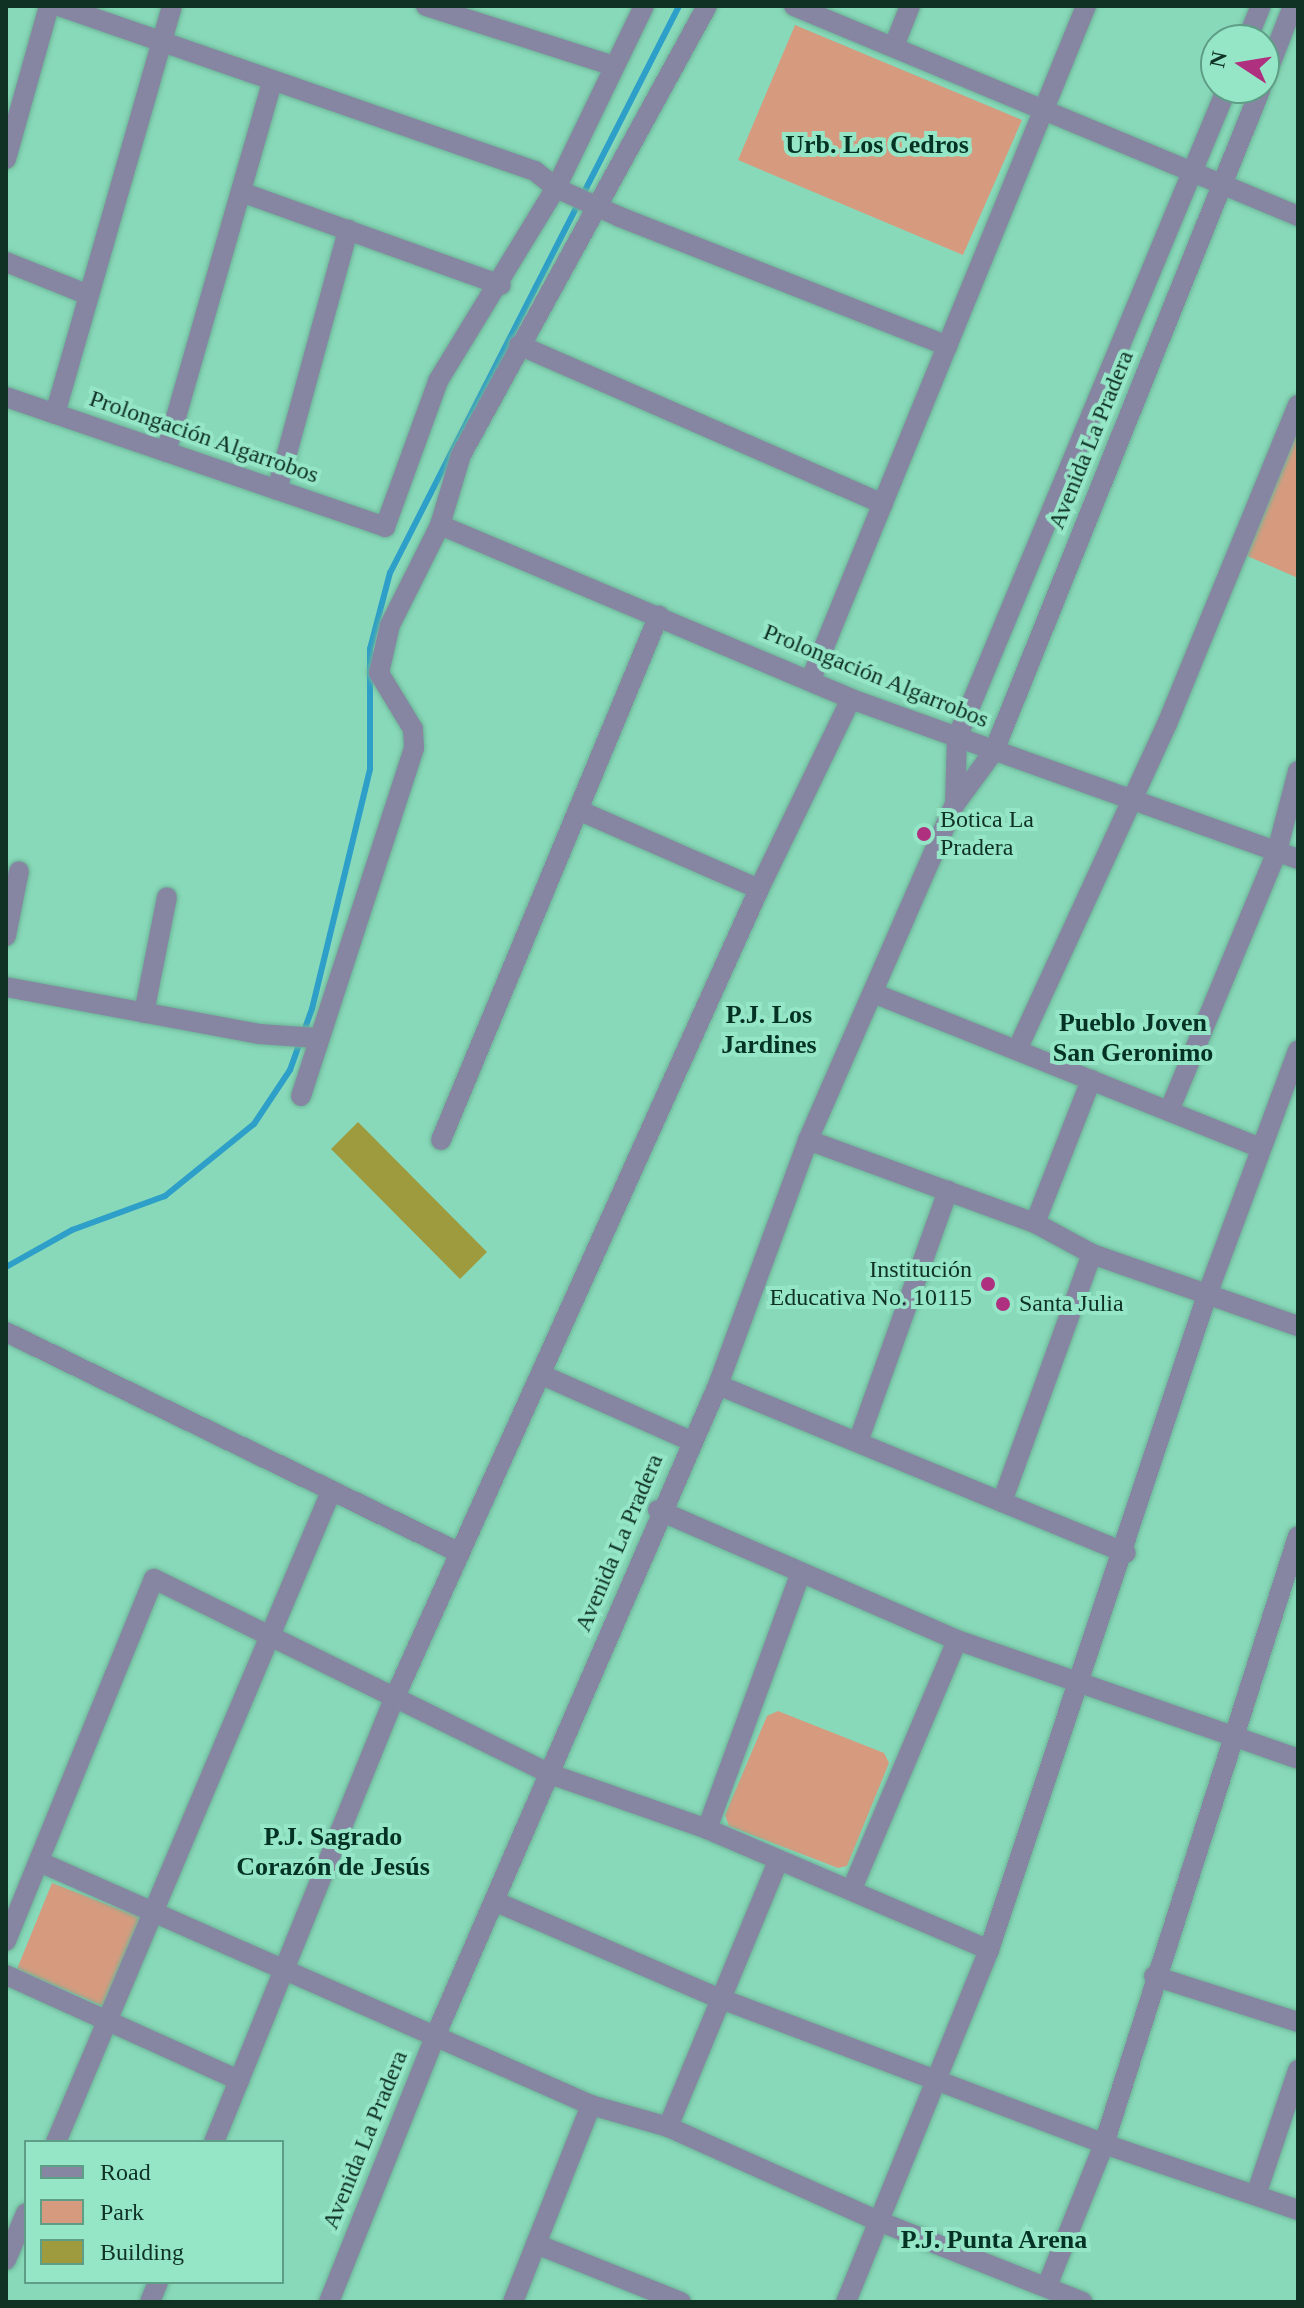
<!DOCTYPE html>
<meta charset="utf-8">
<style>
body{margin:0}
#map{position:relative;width:1304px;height:2308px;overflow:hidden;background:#88d9b9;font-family:"Times New Roman",serif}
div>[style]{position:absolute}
.green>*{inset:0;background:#d69b7f}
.stream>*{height:6px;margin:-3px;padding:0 3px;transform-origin:3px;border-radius:3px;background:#2d9fc8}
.building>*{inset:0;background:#9e9a3e}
.roads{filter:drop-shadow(0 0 2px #6db498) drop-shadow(0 0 2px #6db498)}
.minor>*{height:20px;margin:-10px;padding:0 10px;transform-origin:10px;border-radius:10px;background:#8786a2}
.dots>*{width:22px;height:22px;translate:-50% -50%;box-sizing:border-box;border:4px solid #95e6c6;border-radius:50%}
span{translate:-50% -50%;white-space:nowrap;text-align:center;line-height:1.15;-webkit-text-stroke:8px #95e6c6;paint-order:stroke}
.street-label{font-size:24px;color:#0f3225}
.poi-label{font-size:24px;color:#0f3225}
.left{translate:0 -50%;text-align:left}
.right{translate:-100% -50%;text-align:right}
.neighbourhood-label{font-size:26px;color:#043224;font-weight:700}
.frame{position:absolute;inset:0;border:8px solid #0f3225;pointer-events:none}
.legend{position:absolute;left:24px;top:2140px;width:260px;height:144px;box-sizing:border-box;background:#95e6c6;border:2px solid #5f9e86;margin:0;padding:10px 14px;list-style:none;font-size:24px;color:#0f3225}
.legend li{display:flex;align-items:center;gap:16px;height:40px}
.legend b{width:40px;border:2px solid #5f9e86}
.north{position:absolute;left:1200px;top:24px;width:80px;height:80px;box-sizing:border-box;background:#95e6c6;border:2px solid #5f9e86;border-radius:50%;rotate:282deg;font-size:22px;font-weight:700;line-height:32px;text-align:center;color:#0f3225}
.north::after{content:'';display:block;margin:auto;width:28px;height:36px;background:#af307f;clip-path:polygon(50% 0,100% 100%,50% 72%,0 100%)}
</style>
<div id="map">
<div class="green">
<div style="clip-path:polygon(795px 25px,1022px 120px,963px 255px,738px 160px)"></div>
<div style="clip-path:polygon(1298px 429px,1298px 578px,1245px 555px)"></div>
<div style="clip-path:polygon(778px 1711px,884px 1753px,889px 1763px,847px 1866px,838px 1868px,729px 1826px,725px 1815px,767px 1716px)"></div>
<div style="clip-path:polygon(52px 1883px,145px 1919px,107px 2008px,17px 1969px)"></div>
</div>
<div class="stream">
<div style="left:6px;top:1267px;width:76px;rotate:-29.3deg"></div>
<div style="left:72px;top:1230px;width:99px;rotate:-20.1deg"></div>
<div style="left:165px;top:1196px;width:114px;rotate:-39deg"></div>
<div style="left:254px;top:1124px;width:65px;rotate:-56.3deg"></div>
<div style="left:290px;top:1070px;width:65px;rotate:-70.2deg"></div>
<div style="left:312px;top:1009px;width:247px;rotate:-76.4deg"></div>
<div style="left:370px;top:769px;width:120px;rotate:-90deg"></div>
<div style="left:370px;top:649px;width:79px;rotate:-75.3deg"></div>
<div style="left:390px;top:573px;width:636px;rotate:-62.99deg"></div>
</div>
<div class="building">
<div style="clip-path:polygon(358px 1122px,487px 1252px,460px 1279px,331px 1149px)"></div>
</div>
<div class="roads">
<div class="minor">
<div style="left:59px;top:6px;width:504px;rotate:19.12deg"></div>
<div style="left:535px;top:171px;width:27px;rotate:39deg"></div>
<div style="left:556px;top:188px;width:70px;rotate:24.4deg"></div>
<div style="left:620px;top:217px;width:352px;rotate:21.5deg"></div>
<div style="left:426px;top:6px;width:194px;rotate:17.7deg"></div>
<div style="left:794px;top:6px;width:546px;rotate:22.62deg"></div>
<div style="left:1247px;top:40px;width:37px;rotate:-68deg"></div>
<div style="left:894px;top:46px;width:43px;rotate:-68.2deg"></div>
<div style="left:1264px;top:80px;width:79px;rotate:-68.6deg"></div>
<div style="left:6px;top:159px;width:159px;rotate:-74.3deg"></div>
<div style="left:241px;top:192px;width:276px;rotate:19.7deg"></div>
<div style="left:6px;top:262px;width:86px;rotate:21.8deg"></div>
<div style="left:519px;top:345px;width:397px;rotate:23.6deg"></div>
<div style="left:6px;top:397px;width:401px;rotate:18.9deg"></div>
<div style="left:385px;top:527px;width:155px;rotate:-70deg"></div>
<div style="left:438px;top:381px;width:226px;rotate:-58.6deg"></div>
<div style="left:556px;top:188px;width:202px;rotate:-64.2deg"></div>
<div style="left:55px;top:414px;width:424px;rotate:-74deg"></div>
<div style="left:166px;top:452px;width:385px;rotate:-74deg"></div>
<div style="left:277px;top:490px;width:270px;rotate:-74.7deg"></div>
<div style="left:440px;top:525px;width:446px;rotate:22.9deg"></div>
<div style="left:851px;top:699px;width:475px;rotate:19.7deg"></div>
<div style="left:811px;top:679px;width:727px;rotate:-67.77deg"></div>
<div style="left:955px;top:804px;width:66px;rotate:-88.3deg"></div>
<div style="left:957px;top:738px;width:704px;rotate:-67.44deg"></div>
<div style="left:578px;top:810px;width:197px;rotate:23.6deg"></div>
<div style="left:6px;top:936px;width:66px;rotate:-78.7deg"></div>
<div style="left:6px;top:987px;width:257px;rotate:10.5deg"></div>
<div style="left:259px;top:1034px;width:58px;rotate:3.9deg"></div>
<div style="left:873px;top:993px;width:415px;rotate:21.8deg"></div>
<div style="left:144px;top:1013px;width:118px;rotate:-78.8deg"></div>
<div style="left:1017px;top:1050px;width:359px;rotate:-65.3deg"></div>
<div style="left:1167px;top:724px;width:345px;rotate:-67.7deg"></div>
<div style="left:301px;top:1096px;width:366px;rotate:-72deg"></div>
<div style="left:414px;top:748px;width:19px;rotate:-93deg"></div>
<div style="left:413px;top:729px;width:66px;rotate:-121.3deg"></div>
<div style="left:379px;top:673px;width:49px;rotate:-77.1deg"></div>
<div style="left:390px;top:625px;width:112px;rotate:-63.4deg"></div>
<div style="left:440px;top:525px;width:73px;rotate:-73.3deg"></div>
<div style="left:461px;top:455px;width:512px;rotate:-61.28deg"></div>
<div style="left:1169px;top:1111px;width:282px;rotate:-67.4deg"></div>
<div style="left:1277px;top:851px;width:83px;rotate:-75.3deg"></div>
<div style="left:441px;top:1140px;width:568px;rotate:-67.45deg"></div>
<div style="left:808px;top:1140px;width:242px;rotate:20.1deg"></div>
<div style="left:1035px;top:1223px;width:65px;rotate:28.5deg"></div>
<div style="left:1092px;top:1254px;width:218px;rotate:19.3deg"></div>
<div style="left:1035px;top:1223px;width:154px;rotate:-68.6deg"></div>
<div style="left:6px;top:1332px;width:505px;rotate:25.96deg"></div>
<div style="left:542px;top:1375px;width:163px;rotate:23.9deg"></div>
<div style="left:718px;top:1385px;width:441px;rotate:22.4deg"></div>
<div style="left:858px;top:1442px;width:267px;rotate:-70.3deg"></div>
<div style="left:1002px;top:1502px;width:264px;rotate:-70.1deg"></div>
<div style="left:658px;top:1510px;width:326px;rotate:23.5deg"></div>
<div style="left:957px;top:1640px;width:361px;rotate:19.2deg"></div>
<div style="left:707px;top:1829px;width:270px;rotate:-69.9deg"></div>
<div style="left:42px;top:1863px;width:600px;rotate:23.79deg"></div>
<div style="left:591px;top:2105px;width:80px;rotate:15.9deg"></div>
<div style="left:668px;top:2127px;width:230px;rotate:24.1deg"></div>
<div style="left:878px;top:2221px;width:220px;rotate:21.6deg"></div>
<div style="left:852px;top:1889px;width:270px;rotate:-67.1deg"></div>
<div style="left:494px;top:1901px;width:247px;rotate:23.4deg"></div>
<div style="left:721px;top:1999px;width:410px;rotate:20.7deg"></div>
<div style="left:1104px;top:2144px;width:205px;rotate:18.8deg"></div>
<div style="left:6px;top:1941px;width:391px;rotate:-67.8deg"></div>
<div style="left:154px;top:1579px;width:445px;rotate:26.2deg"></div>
<div style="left:553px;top:1775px;width:163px;rotate:19.3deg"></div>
<div style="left:707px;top:1829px;width:307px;rotate:23.2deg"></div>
<div style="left:6px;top:1975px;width:256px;rotate:24.3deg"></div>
<div style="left:1154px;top:1976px;width:151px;rotate:17.7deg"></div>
<div style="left:668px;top:2127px;width:288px;rotate:-67.5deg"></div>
<div style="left:56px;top:2142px;width:704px;rotate:-67.08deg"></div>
<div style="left:214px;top:2142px;width:478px;rotate:-67.9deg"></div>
<div style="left:394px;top:1699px;width:888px;rotate:-65.74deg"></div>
<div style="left:759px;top:889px;width:211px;rotate:-64.2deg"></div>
<div style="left:1257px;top:2192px;width:129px;rotate:-71.4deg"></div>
<div style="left:536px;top:2244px;width:156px;rotate:21.8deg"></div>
<div style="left:6px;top:2260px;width:51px;rotate:-66.9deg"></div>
<div style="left:1047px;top:2286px;width:153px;rotate:-68.1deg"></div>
<div style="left:1104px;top:2144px;width:638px;rotate:-72.3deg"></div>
<div style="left:150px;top:2302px;width:22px;rotate:-68deg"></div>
<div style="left:329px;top:2302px;width:283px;rotate:-68.2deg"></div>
<div style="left:434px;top:2039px;width:713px;rotate:-66.53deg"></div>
<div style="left:718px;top:1385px;width:261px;rotate:-69.8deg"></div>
<div style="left:808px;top:1140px;width:367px;rotate:-66.4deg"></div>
<div style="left:955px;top:804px;width:66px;rotate:-53.7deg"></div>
<div style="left:994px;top:751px;width:715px;rotate:-68.06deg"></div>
<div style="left:513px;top:2302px;width:212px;rotate:-68.4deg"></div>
<div style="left:846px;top:2302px;width:380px;rotate:-67.9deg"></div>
<div style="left:989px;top:1950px;width:690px;rotate:-71.59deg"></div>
<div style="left:1207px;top:1295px;width:261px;rotate:-69.6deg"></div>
</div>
</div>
<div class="dots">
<div style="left:924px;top:834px;background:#af307f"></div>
<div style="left:988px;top:1284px;background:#af307f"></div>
<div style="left:1003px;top:1304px;background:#af307f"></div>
</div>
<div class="street-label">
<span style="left:204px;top:437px;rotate:19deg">Prolongación Algarrobos</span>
<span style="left:1091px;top:440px;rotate:-68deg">Avenida La Pradera</span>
<span style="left:876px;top:676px;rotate:22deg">Prolongación Algarrobos</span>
<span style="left:619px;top:1543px;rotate:-67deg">Avenida La Pradera</span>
<span style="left:365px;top:2140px;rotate:-68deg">Avenida La Pradera</span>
</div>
<div class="poi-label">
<span class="left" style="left:940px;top:834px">Botica La<br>Pradera</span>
<span class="right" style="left:972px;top:1284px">Institución<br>Educativa No. 10115</span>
<span class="left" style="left:1019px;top:1304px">Santa Julia</span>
</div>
<div class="neighbourhood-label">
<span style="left:877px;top:145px">Urb. Los Cedros</span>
<span style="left:769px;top:1030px">P.J. Los<br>Jardines</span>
<span style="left:1133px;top:1038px">Pueblo Joven<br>San Geronimo</span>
<span style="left:333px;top:1852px">P.J. Sagrado<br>Corazón de Jesús</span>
<span style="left:994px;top:2240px">P.J. Punta Arena</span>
</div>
<div class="frame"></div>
<ul class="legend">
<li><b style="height:10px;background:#8786a2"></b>Road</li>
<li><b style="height:22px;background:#d69b7f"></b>Park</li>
<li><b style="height:22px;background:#9e9a3e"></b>Building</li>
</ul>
<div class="north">N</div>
</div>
